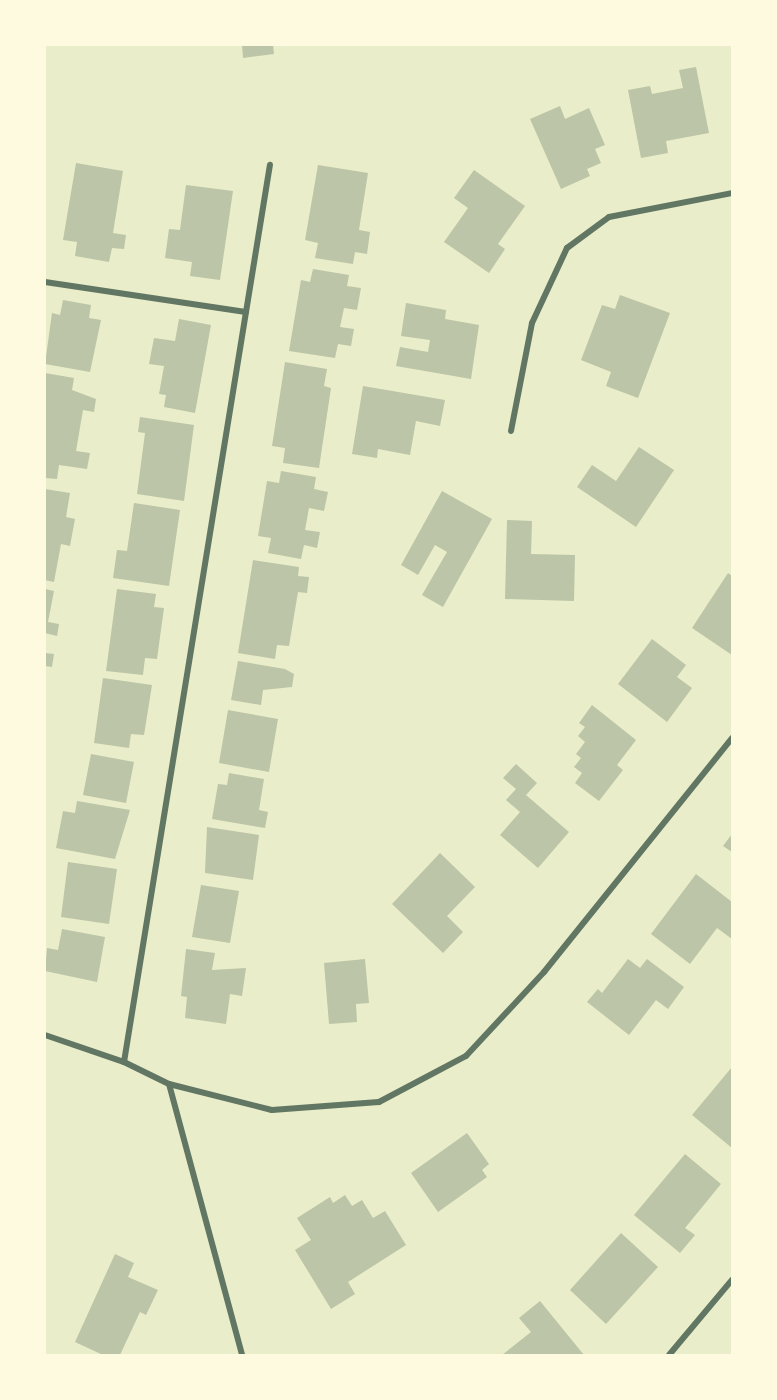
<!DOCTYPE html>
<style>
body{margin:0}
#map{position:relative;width:777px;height:1400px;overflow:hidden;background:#e9edc9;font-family:Ubuntu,sans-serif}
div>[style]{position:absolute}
.building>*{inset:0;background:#bcc5a7}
.minor>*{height:6px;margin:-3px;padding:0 3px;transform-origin:3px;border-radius:3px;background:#617663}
span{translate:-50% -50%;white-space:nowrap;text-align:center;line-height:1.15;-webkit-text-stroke:6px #fefae0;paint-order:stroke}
.frame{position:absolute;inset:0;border:46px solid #fefae0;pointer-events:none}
</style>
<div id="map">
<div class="building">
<div style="clip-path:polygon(242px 45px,273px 45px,274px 54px,243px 58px)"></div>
<div style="clip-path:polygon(696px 67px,709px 133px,666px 141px,668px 153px,641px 158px,628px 90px,650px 86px,652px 94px,683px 88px,679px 70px)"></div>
<div style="clip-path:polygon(560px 106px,565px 119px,589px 108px,605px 145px,595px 149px,601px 163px,587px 169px,590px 176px,561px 189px,530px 119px)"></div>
<div style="clip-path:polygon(76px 163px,123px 171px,113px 233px,126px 235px,124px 249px,112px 248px,109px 262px,75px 256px,77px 242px,63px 240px)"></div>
<div style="clip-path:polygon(318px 165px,368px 173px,359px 230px,370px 232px,367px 254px,355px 252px,353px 264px,315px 258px,318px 243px,305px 240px)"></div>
<div style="clip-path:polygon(474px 170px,525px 206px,498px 244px,505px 249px,489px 273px,444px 242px,468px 208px,454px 198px)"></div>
<div style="clip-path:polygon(186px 185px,233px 191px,220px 280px,190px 276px,192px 262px,165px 258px,169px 229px,180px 230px)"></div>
<div style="clip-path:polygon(313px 269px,349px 275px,347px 286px,361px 288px,357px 310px,344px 308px,340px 327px,354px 329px,351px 346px,338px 344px,335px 358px,289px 351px,301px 280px,310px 282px)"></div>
<div style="clip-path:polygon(620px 295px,670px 313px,638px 398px,606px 386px,611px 372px,581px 360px,602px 305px,615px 309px)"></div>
<div style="clip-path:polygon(63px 300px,91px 305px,89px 318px,101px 320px,90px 372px,45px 364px,52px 313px,60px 315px)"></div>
<div style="clip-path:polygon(406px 303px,446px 310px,445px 319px,479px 325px,471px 379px,396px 366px,400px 347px,428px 352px,430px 340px,401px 336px)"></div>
<div style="clip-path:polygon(179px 319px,211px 325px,195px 413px,164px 407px,166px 395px,159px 394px,164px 366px,149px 364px,154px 338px,175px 341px)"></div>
<div style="clip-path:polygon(285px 362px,327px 369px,324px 386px,331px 388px,319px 468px,283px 463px,285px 448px,272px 446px)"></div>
<div style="clip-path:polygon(45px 373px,74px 378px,72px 390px,96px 399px,94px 412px,83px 410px,76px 451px,90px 453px,87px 469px,59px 465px,57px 479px,45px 478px)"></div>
<div style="clip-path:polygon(363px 386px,445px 400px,440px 426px,416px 421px,410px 455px,378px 449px,377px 458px,352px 454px)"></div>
<div style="clip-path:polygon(140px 417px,194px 425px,184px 501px,137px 494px,145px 433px,138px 432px)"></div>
<div style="clip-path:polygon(639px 447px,674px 470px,636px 527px,577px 487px,592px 465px,616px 481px)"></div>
<div style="clip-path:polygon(281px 471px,316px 477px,314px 489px,328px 492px,324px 511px,309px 508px,305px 530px,320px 532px,317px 548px,304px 545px,301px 559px,268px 553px,271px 538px,258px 536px,267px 481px,279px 483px)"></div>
<div style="clip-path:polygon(45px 489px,70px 493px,66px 517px,75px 519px,70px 546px,61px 544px,54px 582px,45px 580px)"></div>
<div style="clip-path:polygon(442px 491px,492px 519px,443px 607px,422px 595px,447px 552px,435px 545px,418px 575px,401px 565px)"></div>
<div style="clip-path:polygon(134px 503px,180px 510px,169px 586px,113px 578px,117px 550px,127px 551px)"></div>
<div style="clip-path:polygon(507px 520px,532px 521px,531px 554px,575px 555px,574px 601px,505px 599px)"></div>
<div style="clip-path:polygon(253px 560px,299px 567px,298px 576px,309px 577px,307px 593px,298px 592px,289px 646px,277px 645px,275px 659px,238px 653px)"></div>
<div style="clip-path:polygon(728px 573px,732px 576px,732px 655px,692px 628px)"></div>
<div style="clip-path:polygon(45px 589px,54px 591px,48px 622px,59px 624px,57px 636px,45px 633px)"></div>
<div style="clip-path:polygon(117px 589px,156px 594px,154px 607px,164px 608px,157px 659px,145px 658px,143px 675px,106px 671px)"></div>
<div style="clip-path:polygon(652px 639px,686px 665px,677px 677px,692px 688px,667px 722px,618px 684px)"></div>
<div style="clip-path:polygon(45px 653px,54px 654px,52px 667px,45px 666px)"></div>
<div style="clip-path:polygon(238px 661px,285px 669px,294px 674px,292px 687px,263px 690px,261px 705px,231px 700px)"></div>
<div style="clip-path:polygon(103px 678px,152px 685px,144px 735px,131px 734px,129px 748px,94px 743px)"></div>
<div style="clip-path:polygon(592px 705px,636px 740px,617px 765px,623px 770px,599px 801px,575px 783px,582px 773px,574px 767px,581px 758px,576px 754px,585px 742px,578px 736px,585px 727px,579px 723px)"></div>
<div style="clip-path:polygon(228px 710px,278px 719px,269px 772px,219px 763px)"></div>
<div style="clip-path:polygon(91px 754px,134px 762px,126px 803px,83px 795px)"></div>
<div style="clip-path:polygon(516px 764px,537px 783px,526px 795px,569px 832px,538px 868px,500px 835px,520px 812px,506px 800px,516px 789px,503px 778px)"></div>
<div style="clip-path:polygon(229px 773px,264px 779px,259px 810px,268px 812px,265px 828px,212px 819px,218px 784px,227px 785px)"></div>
<div style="clip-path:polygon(77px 801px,130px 810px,115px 859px,56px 848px,63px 811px,75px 813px)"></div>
<div style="clip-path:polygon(207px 827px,259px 835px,253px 880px,205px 873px)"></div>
<div style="clip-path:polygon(732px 834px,732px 852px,723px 846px)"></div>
<div style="clip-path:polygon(440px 853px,475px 887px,447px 916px,463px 932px,443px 953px,392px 904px)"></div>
<div style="clip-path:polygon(68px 862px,117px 869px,109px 924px,61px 917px)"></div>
<div style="clip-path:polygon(696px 874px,732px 902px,732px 939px,717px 928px,690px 964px,651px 934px)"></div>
<div style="clip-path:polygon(201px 885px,239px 891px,230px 943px,192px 937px)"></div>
<div style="clip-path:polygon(62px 929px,105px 937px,97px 982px,45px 971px,47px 948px,58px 950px)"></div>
<div style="clip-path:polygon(186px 949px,215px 953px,212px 970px,246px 968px,242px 996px,230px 994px,226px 1024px,185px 1018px,187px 997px,181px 996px)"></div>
<div style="clip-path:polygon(365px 959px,369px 1003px,356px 1004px,357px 1022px,329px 1024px,324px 963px)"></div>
<div style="clip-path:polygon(628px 959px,640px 968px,647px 959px,684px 987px,668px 1009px,656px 1000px,629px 1035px,587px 1002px,598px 989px,602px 993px)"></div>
<div style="clip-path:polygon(732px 1067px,732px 1148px,692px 1115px)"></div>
<div style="clip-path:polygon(467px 1133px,489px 1164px,482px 1170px,487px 1177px,438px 1212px,411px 1173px)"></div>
<div style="clip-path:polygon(685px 1154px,721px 1184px,685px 1228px,695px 1235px,680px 1253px,634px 1215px)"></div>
<div style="clip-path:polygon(345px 1195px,352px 1206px,362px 1200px,373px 1218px,385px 1211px,406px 1245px,348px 1282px,355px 1294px,331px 1309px,295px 1250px,311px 1240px,297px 1218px,330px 1197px,333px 1203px)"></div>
<div style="clip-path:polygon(621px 1233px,658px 1267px,606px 1324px,570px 1290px)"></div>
<div style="clip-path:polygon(115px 1254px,134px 1263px,128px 1277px,158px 1290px,146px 1315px,140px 1312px,120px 1355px,103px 1355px,75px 1342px)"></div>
<div style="clip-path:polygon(540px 1301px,584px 1355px,502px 1355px,531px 1332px,519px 1318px)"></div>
</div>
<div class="minor">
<div style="left:45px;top:282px;width:203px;rotate:8.5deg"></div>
<div style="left:511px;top:431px;width:110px;rotate:-79deg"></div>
<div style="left:532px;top:323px;width:83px;rotate:-65deg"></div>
<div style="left:567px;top:248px;width:52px;rotate:-36.4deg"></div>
<div style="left:609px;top:217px;width:125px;rotate:-11deg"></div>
<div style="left:45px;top:1035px;width:83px;rotate:18.9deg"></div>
<div style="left:124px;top:1062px;width:50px;rotate:26.1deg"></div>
<div style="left:169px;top:1084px;width:106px;rotate:14.2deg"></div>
<div style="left:272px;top:1110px;width:107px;rotate:-4.3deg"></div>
<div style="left:379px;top:1102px;width:98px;rotate:-27.9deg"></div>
<div style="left:466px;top:1056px;width:115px;rotate:-47.1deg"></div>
<div style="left:544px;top:972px;width:300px;rotate:-51.2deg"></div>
<div style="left:124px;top:1062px;width:909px;rotate:-80.76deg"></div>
<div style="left:169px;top:1084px;width:281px;rotate:74.9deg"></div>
<div style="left:669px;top:1355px;width:98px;rotate:-50deg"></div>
</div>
<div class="frame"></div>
</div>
